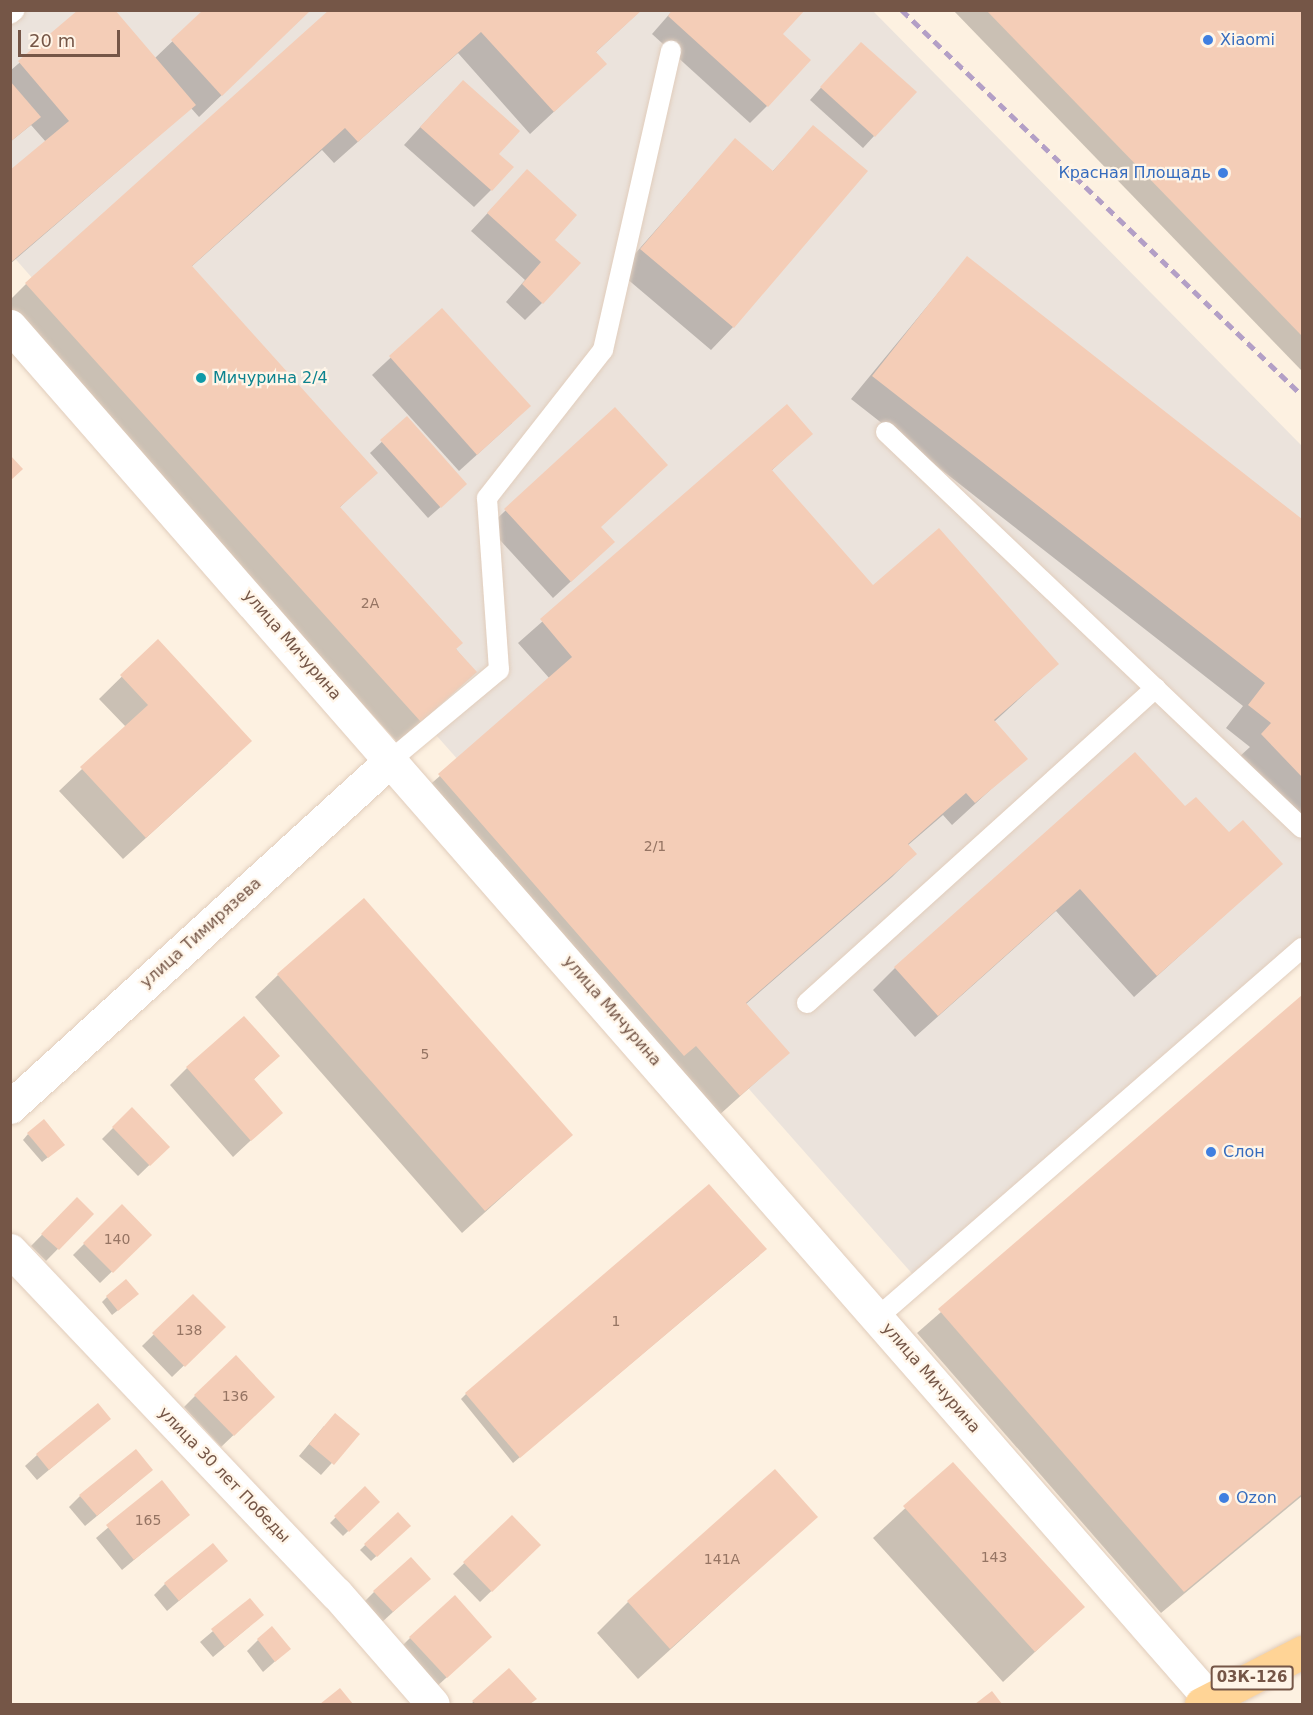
<!DOCTYPE html>
<meta charset="utf-8">
<style>
body{margin:0}
#map{position:relative;width:1313px;height:1715px;overflow:hidden;background:#fdf1e1;font-family:"DejaVu Sans",sans-serif}
div>[style]{position:absolute}
.industrial>*{inset:0;background:#ebe3dc}
.shadow>*{inset:0;background:#0003}
.building>*{inset:0;background:#f4cdb7}
.roads{filter:drop-shadow(0 0 2px #e1cdbc) drop-shadow(0 0 2px #e1cdbc)}
.lane>*{height:20px;margin:-10px;padding:0 10px;transform-origin:10px;border-radius:10px;background:#fff}
.street>*{height:33px;margin:-16.5px;padding:0 16.5px;transform-origin:16.5px;border-radius:16.5px;background:#fff}
.secondary>*{height:33px;margin:-16.5px;padding:0 16.5px;transform-origin:16.5px;border-radius:16.5px;background:#fff}
.primary>*{height:33px;margin:-16.5px;padding:0 16.5px;transform-origin:16.5px;border-radius:16.5px;background:#ffd496}
.rail>*{height:4.5px;margin-top:-2.25px;transform-origin:0;background:repeating-linear-gradient(90deg,#b39fc6 0 9px,transparent 0 15px)}
.dots>*{width:16px;height:16px;translate:-50% -50%;box-sizing:border-box;border:3px solid #fff5e8;border-radius:50%}
span{translate:-50% -50%;white-space:nowrap;text-align:center;line-height:1.15;-webkit-text-stroke:4.5px #fff5e8;paint-order:stroke}
.number-label{font-size:14px;color:#957463}
.number-label span{-webkit-text-stroke-width:0}
.shield-label span{padding:2px 4px;background:#fff5e8;border:2px solid;border-radius:4px;-webkit-text-stroke-width:0}
.shield-label{font-size:15px;color:#755647;font-weight:700}
.shop-label{font-size:16px;color:#366cbe}
.left{translate:0 -50%;text-align:left}
.right{translate:-100% -50%;text-align:right}
.culture-label{font-size:16px;color:#0d838f}
.street-label{font-size:16px;color:#755647}
.frame{position:absolute;inset:0;border:12px solid #755647;pointer-events:none}
.scale{position:absolute;left:18px;top:30px;width:102px;height:27px;box-sizing:border-box;border:3px solid #755647;border-top:0;padding-left:8px;font-size:18px;line-height:21px;white-space:nowrap;color:#755647;-webkit-text-stroke:4px #fff5e8;paint-order:stroke}
</style>
<div id="map">
<div class="industrial">
<div style="clip-path:polygon(10px 11px,873px 11px,1302px 446px,1302px 958px,923px 1286px,11px 254px)"></div>
</div>
<div class="shadow">
<div style="clip-path:polygon(80px 10px,154px 59px,205px 10px,310px 10px,199px 117px,191px 108px,10px 264px,10px 172px,46px 142px,31px 125px,10px 142px,10px 71px)"></div>
<div style="clip-path:polygon(331px 10px,641px 10px,595px 53px,605px 64px,530px 134px,458px 53px,334px 163px,322px 150px,191px 267px,376px 473px,339px 508px,475px 672px,398px 743px,10px 315px,10px 300px,26px 284px)"></div>
<div style="clip-path:polygon(673px 10px,781px 35px,767px 106px,750px 123px,652px 34px)"></div>
<div style="clip-path:polygon(953px 10px,1302px 10px,1302px 371px)"></div>
<div style="clip-path:polygon(850px 55px,874px 136px,863px 148px,810px 100px)"></div>
<div style="clip-path:polygon(446px 99px,497px 154px,491px 190px,474px 207px,404px 145px)"></div>
<div style="clip-path:polygon(813px 127px,733px 327px,711px 350px,619px 272px,735px 140px,772px 172px)"></div>
<div style="clip-path:polygon(510px 189px,553px 240px,542px 303px,525px 320px,506px 302px,525px 280px,471px 231px)"></div>
<div style="clip-path:polygon(967px 258px,1302px 520px,1302px 822px,1239px 757px,1250px 747px,1226px 728px,1243px 706px,851px 399px)"></div>
<div style="clip-path:polygon(442px 310px,512px 423px,459px 471px,372px 375px)"></div>
<div style="clip-path:polygon(787px 406px,811px 434px,771px 471px,872px 587px,1057px 664px,994px 722px,1025px 758px,952px 825px,943px 815px,907px 846px,915px 854px,892px 877px,746px 1004px,788px 1053px,717px 1117px,416px 797px,550px 679px,518px 643px)"></div>
<div style="clip-path:polygon(614px 409px,595px 559px,553px 598px,488px 527px)"></div>
<div style="clip-path:polygon(407px 418px,454px 495px,428px 518px,370px 453px)"></div>
<div style="clip-path:polygon(158px 641px,228px 763px,123px 859px,59px 791px,126px 727px,99px 699px)"></div>
<div style="clip-path:polygon(1185px 809px,1281px 864px,1134px 997px,1056px 911px,915px 1037px,873px 990px,895px 968px)"></div>
<div style="clip-path:polygon(278px 975px,571px 1135px,462px 1233px,255px 997px)"></div>
<div style="clip-path:polygon(1302px 997px,1302px 1496px,1161px 1613px,917px 1333px)"></div>
<div style="clip-path:polygon(278px 1056px,253px 1080px,281px 1112px,233px 1157px,170px 1085px,187px 1068px)"></div>
<div style="clip-path:polygon(132px 1109px,168px 1147px,138px 1176px,102px 1139px)"></div>
<div style="clip-path:polygon(28px 1134px,57px 1150px,42px 1162px,23px 1140px)"></div>
<div style="clip-path:polygon(77px 1199px,92px 1214px,46px 1261px,31px 1246px)"></div>
<div style="clip-path:polygon(122px 1206px,150px 1235px,100px 1283px,73px 1255px)"></div>
<div style="clip-path:polygon(760px 1255px,513px 1463px,461px 1399px,466px 1394px)"></div>
<div style="clip-path:polygon(193px 1296px,224px 1327px,172px 1377px,142px 1346px)"></div>
<div style="clip-path:polygon(107px 1297px,132px 1299px,112px 1315px,102px 1302px)"></div>
<div style="clip-path:polygon(195px 1396px,262px 1408px,221px 1447px,184px 1407px)"></div>
<div style="clip-path:polygon(109px 1419px,37px 1480px,25px 1466px,37px 1455px)"></div>
<div style="clip-path:polygon(324px 1426px,358px 1434px,321px 1475px,299px 1456px)"></div>
<div style="clip-path:polygon(953px 1464px,1083px 1607px,1003px 1682px,873px 1538px)"></div>
<div style="clip-path:polygon(139px 1481px,85px 1526px,69px 1507px,80px 1496px)"></div>
<div style="clip-path:polygon(161px 1482px,188px 1515px,122px 1570px,96px 1538px)"></div>
<div style="clip-path:polygon(365px 1488px,378px 1502px,343px 1536px,330px 1523px)"></div>
<div style="clip-path:polygon(398px 1514px,409px 1526px,371px 1561px,360px 1550px)"></div>
<div style="clip-path:polygon(512px 1517px,539px 1545px,480px 1602px,453px 1574px)"></div>
<div style="clip-path:polygon(816px 1517px,638px 1679px,597px 1633px,628px 1602px)"></div>
<div style="clip-path:polygon(226px 1561px,167px 1611px,154px 1595px,165px 1584px)"></div>
<div style="clip-path:polygon(417px 1590px,381px 1623px,363px 1603px,374px 1592px)"></div>
<div style="clip-path:polygon(250px 1600px,250px 1626px,213px 1657px,200px 1642px)"></div>
<div style="clip-path:polygon(410px 1638px,479px 1648px,435px 1688px,399px 1649px)"></div>
<div style="clip-path:polygon(258px 1640px,289px 1649px,263px 1672px,247px 1651px)"></div>
<div style="clip-path:polygon(509px 1670px,535px 1699px,529px 1704px,471px 1704px)"></div>
</div>
<div class="building">
<div style="clip-path:polygon(78px 10px,115px 10px,196px 105px,10px 263px,10px 170px,69px 121px,18px 61px)"></div>
<div style="clip-path:polygon(203px 10px,311px 10px,222px 96px,171px 40px)"></div>
<div style="clip-path:polygon(329px 10px,642px 10px,596px 52px,607px 64px,554px 112px,481px 32px,358px 142px,345px 128px,192px 266px,378px 473px,340px 507px,463px 643px,456px 649px,477px 672px,421px 722px,25px 283px)"></div>
<div style="clip-path:polygon(672px 10px,805px 10px,783px 34px,811px 60px,768px 107px,668px 16px)"></div>
<div style="clip-path:polygon(986px 10px,1302px 10px,1302px 336px)"></div>
<div style="clip-path:polygon(861px 42px,917px 92px,875px 137px,820px 87px)"></div>
<div style="clip-path:polygon(463px 80px,520px 131px,499px 154px,514px 167px,492px 191px,420px 127px)"></div>
<div style="clip-path:polygon(10px 81px,41px 117px,10px 142px)"></div>
<div style="clip-path:polygon(813px 125px,868px 171px,734px 328px,640px 249px,735px 138px,773px 171px)"></div>
<div style="clip-path:polygon(527px 169px,577px 215px,555px 240px,581px 263px,543px 304px,522px 284px,541px 262px,487px 213px)"></div>
<div style="clip-path:polygon(967px 256px,1302px 519px,1302px 777px,1261px 734px,1271px 723px,1248px 705px,1265px 683px,872px 376px)"></div>
<div style="clip-path:polygon(442px 308px,531px 406px,477px 455px,389px 356px)"></div>
<div style="clip-path:polygon(787px 404px,813px 434px,772px 470px,873px 585px,939px 528px,1059px 664px,994px 720px,1028px 759px,975px 803px,966px 793px,908px 844px,917px 854px,746px 1003px,790px 1053px,740px 1096px,696px 1046px,684px 1056px,438px 774px,572px 657px,540px 619px)"></div>
<div style="clip-path:polygon(615px 407px,668px 465px,601px 527px,615px 542px,571px 582px,504px 509px)"></div>
<div style="clip-path:polygon(407px 416px,467px 484px,441px 508px,380px 440px)"></div>
<div style="clip-path:polygon(10px 455px,23px 469px,10px 481px)"></div>
<div style="clip-path:polygon(158px 639px,252px 741px,146px 838px,80px 767px,148px 705px,120px 675px)"></div>
<div style="clip-path:polygon(1135px 752px,1185px 806px,1196px 797px,1229px 832px,1243px 820px,1283px 864px,1157px 976px,1080px 889px,938px 1016px,894px 967px)"></div>
<div style="clip-path:polygon(364px 898px,573px 1135px,485px 1211px,277px 974px)"></div>
<div style="clip-path:polygon(1302px 995px,1302px 1494px,1184px 1592px,938px 1309px)"></div>
<div style="clip-path:polygon(244px 1016px,280px 1056px,254px 1079px,283px 1113px,251px 1141px,186px 1067px)"></div>
<div style="clip-path:polygon(132px 1107px,170px 1147px,150px 1166px,112px 1127px)"></div>
<div style="clip-path:polygon(44px 1119px,65px 1145px,48px 1158px,27px 1133px)"></div>
<div style="clip-path:polygon(709px 1184px,767px 1249px,520px 1458px,465px 1393px)"></div>
<div style="clip-path:polygon(77px 1197px,94px 1214px,59px 1250px,41px 1234px)"></div>
<div style="clip-path:polygon(122px 1204px,152px 1235px,113px 1273px,83px 1243px)"></div>
<div style="clip-path:polygon(126px 1279px,139px 1294px,118px 1311px,106px 1296px)"></div>
<div style="clip-path:polygon(193px 1294px,226px 1327px,185px 1367px,152px 1333px)"></div>
<div style="clip-path:polygon(236px 1355px,275px 1397px,234px 1436px,194px 1395px)"></div>
<div style="clip-path:polygon(98px 1403px,111px 1419px,49px 1470px,36px 1454px)"></div>
<div style="clip-path:polygon(335px 1413px,360px 1434px,334px 1465px,309px 1444px)"></div>
<div style="clip-path:polygon(136px 1449px,153px 1470px,97px 1516px,79px 1495px)"></div>
<div style="clip-path:polygon(953px 1462px,1085px 1607px,1035px 1652px,903px 1506px)"></div>
<div style="clip-path:polygon(775px 1469px,818px 1517px,670px 1649px,627px 1601px)"></div>
<div style="clip-path:polygon(162px 1480px,190px 1515px,134px 1560px,106px 1525px)"></div>
<div style="clip-path:polygon(365px 1486px,380px 1502px,349px 1532px,334px 1516px)"></div>
<div style="clip-path:polygon(398px 1512px,411px 1526px,377px 1557px,364px 1544px)"></div>
<div style="clip-path:polygon(512px 1515px,541px 1545px,492px 1592px,463px 1562px)"></div>
<div style="clip-path:polygon(213px 1543px,228px 1561px,179px 1601px,164px 1583px)"></div>
<div style="clip-path:polygon(411px 1557px,431px 1579px,393px 1612px,373px 1591px)"></div>
<div style="clip-path:polygon(455px 1595px,492px 1637px,447px 1678px,409px 1637px)"></div>
<div style="clip-path:polygon(250px 1598px,264px 1615px,225px 1647px,211px 1629px)"></div>
<div style="clip-path:polygon(272px 1626px,291px 1649px,275px 1662px,257px 1639px)"></div>
<div style="clip-path:polygon(509px 1668px,537px 1699px,530px 1704px,476px 1704px,472px 1701px)"></div>
<div style="clip-path:polygon(340px 1688px,353px 1704px,320px 1704px)"></div>
<div style="clip-path:polygon(992px 1691px,1002px 1704px,975px 1704px)"></div>
</div>
<div class="roads">
<div class="lane">
<div style="left:10px;top:14px;width:6px;rotate:-39deg"></div>
<div style="left:886px;top:432px;width:574px;rotate:43.59deg"></div>
<div style="left:392px;top:759px;width:139px;rotate:-39.8deg"></div>
<div style="left:499px;top:670px;width:172px;rotate:-94deg"></div>
<div style="left:487px;top:498px;width:188px;rotate:-51.9deg"></div>
<div style="left:603px;top:350px;width:307px;rotate:-77.2deg"></div>
<div style="left:807px;top:1003px;width:470px;rotate:-42.1deg"></div>
<div style="left:878px;top:1317px;width:562px;rotate:-41.03deg"></div>
</div>
<div class="street">
<div style="left:10px;top:1107px;width:517px;rotate:-42.33deg"></div>
<div style="left:10px;top:1250px;width:473px;rotate:46.5deg"></div>
<div style="left:336px;top:1593px;width:147px;rotate:48.9deg"></div>
</div>
<div class="secondary">
<div style="left:10px;top:326px;width:1823px;rotate:48.85deg"></div>
</div>
<div class="primary">
<div style="left:1201px;top:1704px;width:114px;rotate:-27.2deg"></div>
</div>
</div>
<div class="rail">
<div style="left:902px;top:10px;width:555px;rotate:43.91deg"></div>
</div>
<div class="dots">
<div style="left:1208px;top:40px;background:#3f7fe0"></div>
<div style="left:1223px;top:173px;background:#3f7fe0"></div>
<div style="left:201px;top:378px;background:#0f9aa8"></div>
<div style="left:1211px;top:1152px;background:#3f7fe0"></div>
<div style="left:1224px;top:1498px;background:#3f7fe0"></div>
</div>
<div class="number-label">
<span style="left:370px;top:603px">2А</span>
<span style="left:655px;top:846px">2/1</span>
<span style="left:425px;top:1054px">5</span>
<span style="left:117px;top:1239px">140</span>
<span style="left:616px;top:1321px">1</span>
<span style="left:189px;top:1330px">138</span>
<span style="left:235px;top:1396px">136</span>
<span style="left:148px;top:1520px">165</span>
<span style="left:994px;top:1557px">143</span>
<span style="left:722px;top:1559px">141А</span>
</div>
<div class="shield-label">
<span style="left:1252px;top:1678px">03К-126</span>
</div>
<div class="shop-label">
<span class="left" style="left:1220px;top:40px">Xiaomi</span>
<span class="right" style="left:1211px;top:173px">Красная Площадь</span>
<span class="left" style="left:1223px;top:1152px">Слон</span>
<span class="left" style="left:1236px;top:1498px">Ozon</span>
</div>
<div class="culture-label">
<span class="left" style="left:213px;top:378px">Мичурина 2/4</span>
</div>
<div class="street-label">
<span style="left:292px;top:645px;rotate:49deg">улица Мичурина</span>
<span style="left:201px;top:933px;rotate:-42deg">улица Тимирязева</span>
<span style="left:612px;top:1011px;rotate:49deg">улица Мичурина</span>
<span style="left:931px;top:1378px;rotate:49deg">улица Мичурина</span>
<span style="left:224px;top:1475px;rotate:46deg">улица 30 лет Победы</span>
</div>
<div class="frame"></div>
<div class="scale">20 m</div>
</div>
